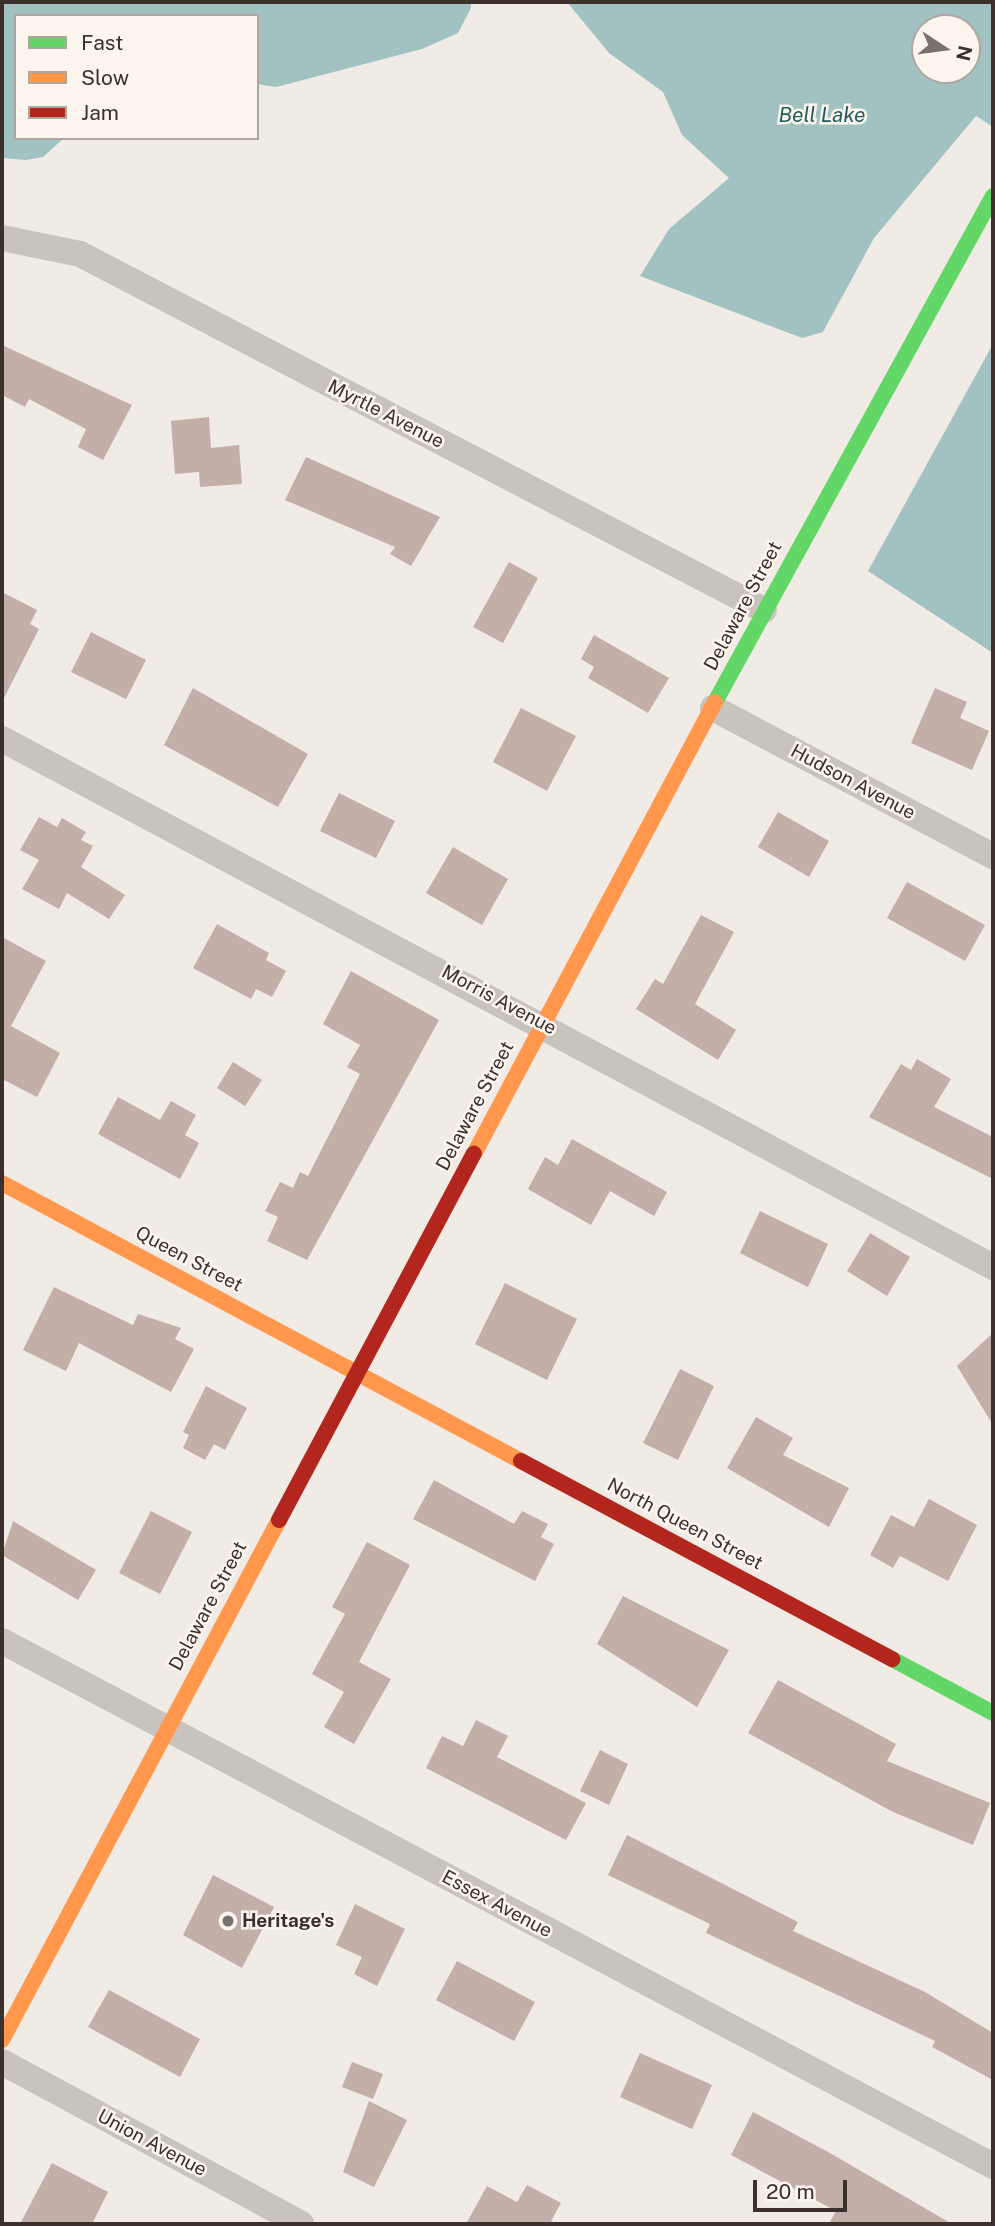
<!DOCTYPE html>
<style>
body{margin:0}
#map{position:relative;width:995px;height:2226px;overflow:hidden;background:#f0ebe5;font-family:"Public Sans",sans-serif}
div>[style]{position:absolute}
.water>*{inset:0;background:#a1c2c1}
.building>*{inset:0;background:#c3afa7}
.street>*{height:26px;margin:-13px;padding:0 13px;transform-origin:13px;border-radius:13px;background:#c9c3be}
.fast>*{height:16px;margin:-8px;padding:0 8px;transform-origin:8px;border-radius:8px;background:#63d668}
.slow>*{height:16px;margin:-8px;padding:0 8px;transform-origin:8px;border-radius:8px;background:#ff974d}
.jam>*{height:16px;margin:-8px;padding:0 8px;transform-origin:8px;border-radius:8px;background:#b3261e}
.dots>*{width:19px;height:19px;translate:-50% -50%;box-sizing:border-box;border:4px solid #fbf5ee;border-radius:50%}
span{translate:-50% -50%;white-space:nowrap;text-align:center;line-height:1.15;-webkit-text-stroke:5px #fbf5ee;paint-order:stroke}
.street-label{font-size:19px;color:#3b302b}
.poi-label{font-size:19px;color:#3b302b;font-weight:700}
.left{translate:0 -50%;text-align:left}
.water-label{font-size:21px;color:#1f5a5e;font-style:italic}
.frame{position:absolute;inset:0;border:4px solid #3b302b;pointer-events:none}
.legend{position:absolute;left:14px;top:14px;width:245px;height:126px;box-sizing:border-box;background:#fbf5ee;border:2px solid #aea6a0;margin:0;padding:9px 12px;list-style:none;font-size:21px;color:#3b302b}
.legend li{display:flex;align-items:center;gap:14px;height:35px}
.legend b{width:35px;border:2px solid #aea6a0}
.north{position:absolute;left:911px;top:14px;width:70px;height:70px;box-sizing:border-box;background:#fbf5ee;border:2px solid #aea6a0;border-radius:50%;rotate:103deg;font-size:19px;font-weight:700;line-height:28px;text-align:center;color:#3b302b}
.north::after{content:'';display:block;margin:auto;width:24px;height:32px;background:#7a716c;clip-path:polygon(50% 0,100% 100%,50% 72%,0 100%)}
.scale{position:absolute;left:753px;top:2180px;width:94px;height:32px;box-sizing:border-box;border:4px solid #3b302b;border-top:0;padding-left:9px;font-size:21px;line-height:24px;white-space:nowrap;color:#3b302b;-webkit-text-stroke:5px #fbf5ee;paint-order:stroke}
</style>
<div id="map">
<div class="water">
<div style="clip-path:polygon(2px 2px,471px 2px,471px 8px,458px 33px,422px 49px,276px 87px,257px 84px,257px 16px,16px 16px,16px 138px,64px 138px,43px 157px,26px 160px,2px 158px)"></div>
<div style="clip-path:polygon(evenodd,567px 2px,993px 2px,993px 127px,976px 116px,874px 238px,823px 332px,802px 338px,640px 276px,669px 229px,729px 178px,682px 135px,663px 92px,609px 53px,567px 2px,925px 28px,967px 28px,967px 70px,925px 70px,925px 28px)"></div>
<div style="clip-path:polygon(993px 344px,993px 653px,868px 571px)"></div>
</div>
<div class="building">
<div style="clip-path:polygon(2px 345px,132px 405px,103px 460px,78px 447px,86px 429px,29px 399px,25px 407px,2px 395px)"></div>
<div style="clip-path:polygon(209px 417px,211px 448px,239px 445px,242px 484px,200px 487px,199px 472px,175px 474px,171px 421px)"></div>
<div style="clip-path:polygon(306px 457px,440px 517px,411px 566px,390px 554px,395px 547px,285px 500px)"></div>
<div style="clip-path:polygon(509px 562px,538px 578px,503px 643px,473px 627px)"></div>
<div style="clip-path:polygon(2px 592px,37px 610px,30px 624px,39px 629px,2px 702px)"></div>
<div style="clip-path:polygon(91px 632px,146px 660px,126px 699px,71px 672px)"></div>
<div style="clip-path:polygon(594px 635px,669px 678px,648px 713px,588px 678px,594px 667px,581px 659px)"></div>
<div style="clip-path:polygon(193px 688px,308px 754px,278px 807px,164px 745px)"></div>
<div style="clip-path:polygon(935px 688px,967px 702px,960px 718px,989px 731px,972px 770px,911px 743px)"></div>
<div style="clip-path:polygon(521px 708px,576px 736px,547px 791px,493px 762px)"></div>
<div style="clip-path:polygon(339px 793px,395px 821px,376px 858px,320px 831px)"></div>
<div style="clip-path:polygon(778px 812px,829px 841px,809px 877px,758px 847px)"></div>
<div style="clip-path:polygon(39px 817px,57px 827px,62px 818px,86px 832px,81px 840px,93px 846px,81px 867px,125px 895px,109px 919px,67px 893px,59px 909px,22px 889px,39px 860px,20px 850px)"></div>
<div style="clip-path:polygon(453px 847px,508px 879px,482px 925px,426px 893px)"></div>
<div style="clip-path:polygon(907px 882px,985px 925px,965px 961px,887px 918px)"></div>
<div style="clip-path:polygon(701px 915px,734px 932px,695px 1004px,736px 1030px,718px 1060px,636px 1009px,655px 979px,663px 984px)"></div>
<div style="clip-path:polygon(217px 924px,269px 953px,266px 960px,286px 971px,272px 997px,256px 989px,251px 999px,193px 968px)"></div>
<div style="clip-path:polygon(2px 937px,46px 961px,11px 1026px,60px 1053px,37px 1097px,2px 1079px)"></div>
<div style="clip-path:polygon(351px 971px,439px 1020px,307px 1260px,267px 1241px,278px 1217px,265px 1211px,280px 1182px,293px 1188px,300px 1172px,308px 1176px,360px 1074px,347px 1067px,360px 1045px,323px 1024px)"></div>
<div style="clip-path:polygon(917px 1059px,951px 1079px,934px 1107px,993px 1137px,993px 1179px,869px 1117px,901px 1064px,911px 1070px)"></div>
<div style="clip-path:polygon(233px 1062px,262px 1080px,245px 1106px,217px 1088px)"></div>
<div style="clip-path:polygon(118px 1097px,160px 1120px,171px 1101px,196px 1115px,185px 1135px,199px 1143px,180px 1179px,98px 1134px)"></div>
<div style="clip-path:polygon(572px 1139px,667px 1192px,654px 1216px,610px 1191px,591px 1225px,528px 1189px,545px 1157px,558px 1165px)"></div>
<div style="clip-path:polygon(760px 1211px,828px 1244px,808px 1287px,740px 1253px)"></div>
<div style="clip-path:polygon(870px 1233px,910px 1257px,887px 1296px,847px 1271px)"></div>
<div style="clip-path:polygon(505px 1283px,577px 1319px,547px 1380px,475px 1344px)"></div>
<div style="clip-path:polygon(54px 1287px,133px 1325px,138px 1314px,181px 1328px,175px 1339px,194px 1349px,171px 1392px,79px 1343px,66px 1371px,23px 1350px)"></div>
<div style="clip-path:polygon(993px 1333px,993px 1425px,957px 1366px)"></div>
<div style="clip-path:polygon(680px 1369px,714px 1386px,678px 1460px,643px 1443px)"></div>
<div style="clip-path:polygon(206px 1386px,247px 1408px,225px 1450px,214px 1444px,205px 1460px,183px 1448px,189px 1435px,183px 1432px)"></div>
<div style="clip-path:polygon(756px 1417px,793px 1438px,783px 1455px,849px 1488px,829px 1527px,727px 1468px)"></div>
<div style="clip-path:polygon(434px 1480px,514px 1524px,522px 1511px,548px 1524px,541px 1537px,554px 1544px,535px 1581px,413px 1519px)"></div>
<div style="clip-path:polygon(929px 1499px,977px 1525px,948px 1581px,900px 1556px,893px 1568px,870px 1555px,891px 1515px,914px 1527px)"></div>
<div style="clip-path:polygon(151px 1511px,192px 1532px,160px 1594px,119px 1573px)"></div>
<div style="clip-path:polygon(13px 1521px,96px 1570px,78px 1600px,2px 1555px)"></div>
<div style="clip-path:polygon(367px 1542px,410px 1565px,359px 1662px,391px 1679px,354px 1744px,324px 1727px,344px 1692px,312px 1674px,345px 1614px,332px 1607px)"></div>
<div style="clip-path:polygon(623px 1596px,729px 1650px,697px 1707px,597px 1644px)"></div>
<div style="clip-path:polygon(778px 1680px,896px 1744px,887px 1761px,990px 1803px,973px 1845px,893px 1812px,748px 1733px)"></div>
<div style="clip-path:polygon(476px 1720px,508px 1736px,497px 1757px,586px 1803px,566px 1840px,426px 1768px,442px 1736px,463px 1746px)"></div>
<div style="clip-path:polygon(600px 1750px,628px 1764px,609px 1805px,580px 1791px)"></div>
<div style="clip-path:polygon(627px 1835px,798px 1922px,793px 1931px,925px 1992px,993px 2033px,993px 2080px,932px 2047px,935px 2041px,706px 1933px,710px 1924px,608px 1875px)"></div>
<div style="clip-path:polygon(213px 1875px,274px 1907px,242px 1968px,183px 1935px)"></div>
<div style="clip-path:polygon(355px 1904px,405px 1929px,377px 1986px,354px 1974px,362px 1957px,336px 1945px)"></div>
<div style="clip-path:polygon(457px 1961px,535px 2002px,514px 2041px,436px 2000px)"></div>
<div style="clip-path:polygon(109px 1990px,200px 2039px,180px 2077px,88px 2027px)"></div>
<div style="clip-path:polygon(640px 2053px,712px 2085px,692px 2129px,620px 2097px)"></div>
<div style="clip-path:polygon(352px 2062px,383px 2074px,373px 2099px,342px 2087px)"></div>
<div style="clip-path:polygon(369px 2101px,407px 2120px,374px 2187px,343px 2172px)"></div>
<div style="clip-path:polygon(753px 2112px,830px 2153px,952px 2224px,829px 2224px,836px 2211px,731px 2155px)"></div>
<div style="clip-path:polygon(52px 2163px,108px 2192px,92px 2224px,20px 2224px)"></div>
<div style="clip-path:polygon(527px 2185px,561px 2203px,551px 2221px,558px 2224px,466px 2224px,487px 2186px,517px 2202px)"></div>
</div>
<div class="street">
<div style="left:2px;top:238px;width:80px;rotate:11.6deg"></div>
<div style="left:80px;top:254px;width:771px;rotate:27.5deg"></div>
<div style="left:713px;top:708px;width:317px;rotate:27.9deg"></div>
<div style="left:2px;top:739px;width:1123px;rotate:28.05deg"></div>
<div style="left:2px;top:1641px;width:1121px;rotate:27.91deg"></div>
<div style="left:2px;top:2062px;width:340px;rotate:28.4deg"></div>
</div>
<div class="fast">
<div style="left:715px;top:702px;width:577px;rotate:-61.22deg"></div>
<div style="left:892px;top:1659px;width:115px;rotate:28.1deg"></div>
</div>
<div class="slow">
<div style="left:474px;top:1154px;width:512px;rotate:-61.93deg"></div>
<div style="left:2px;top:1183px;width:589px;rotate:28.18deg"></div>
<div style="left:2px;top:2040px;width:589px;rotate:-61.96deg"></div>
</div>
<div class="jam">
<div style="left:521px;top:1461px;width:421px;rotate:28.1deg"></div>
<div style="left:279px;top:1520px;width:415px;rotate:-62deg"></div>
</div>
<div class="dots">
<div style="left:228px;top:1921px;background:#7a716c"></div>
</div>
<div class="street-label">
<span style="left:386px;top:414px;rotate:27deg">Myrtle Avenue</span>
<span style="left:743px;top:606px;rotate:-62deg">Delaware Street</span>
<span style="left:853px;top:782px;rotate:28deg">Hudson Avenue</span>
<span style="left:499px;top:1000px;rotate:28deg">Morris Avenue</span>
<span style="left:475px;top:1106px;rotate:-62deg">Delaware Street</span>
<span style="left:189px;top:1259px;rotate:28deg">Queen Street</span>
<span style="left:685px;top:1524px;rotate:28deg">North Queen Street</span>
<span style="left:208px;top:1606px;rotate:-62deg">Delaware Street</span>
<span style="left:497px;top:1904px;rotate:28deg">Essex Avenue</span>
<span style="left:152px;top:2143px;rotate:28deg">Union Avenue</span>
</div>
<div class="poi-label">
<span class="left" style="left:242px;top:1921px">Heritage's</span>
</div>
<div class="water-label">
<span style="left:822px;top:115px">Bell Lake</span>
</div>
<div class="frame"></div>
<ul class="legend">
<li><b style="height:9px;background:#63d668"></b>Fast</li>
<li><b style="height:9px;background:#ff974d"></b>Slow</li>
<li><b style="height:9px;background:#b3261e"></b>Jam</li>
</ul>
<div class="north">N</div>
<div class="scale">20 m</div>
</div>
